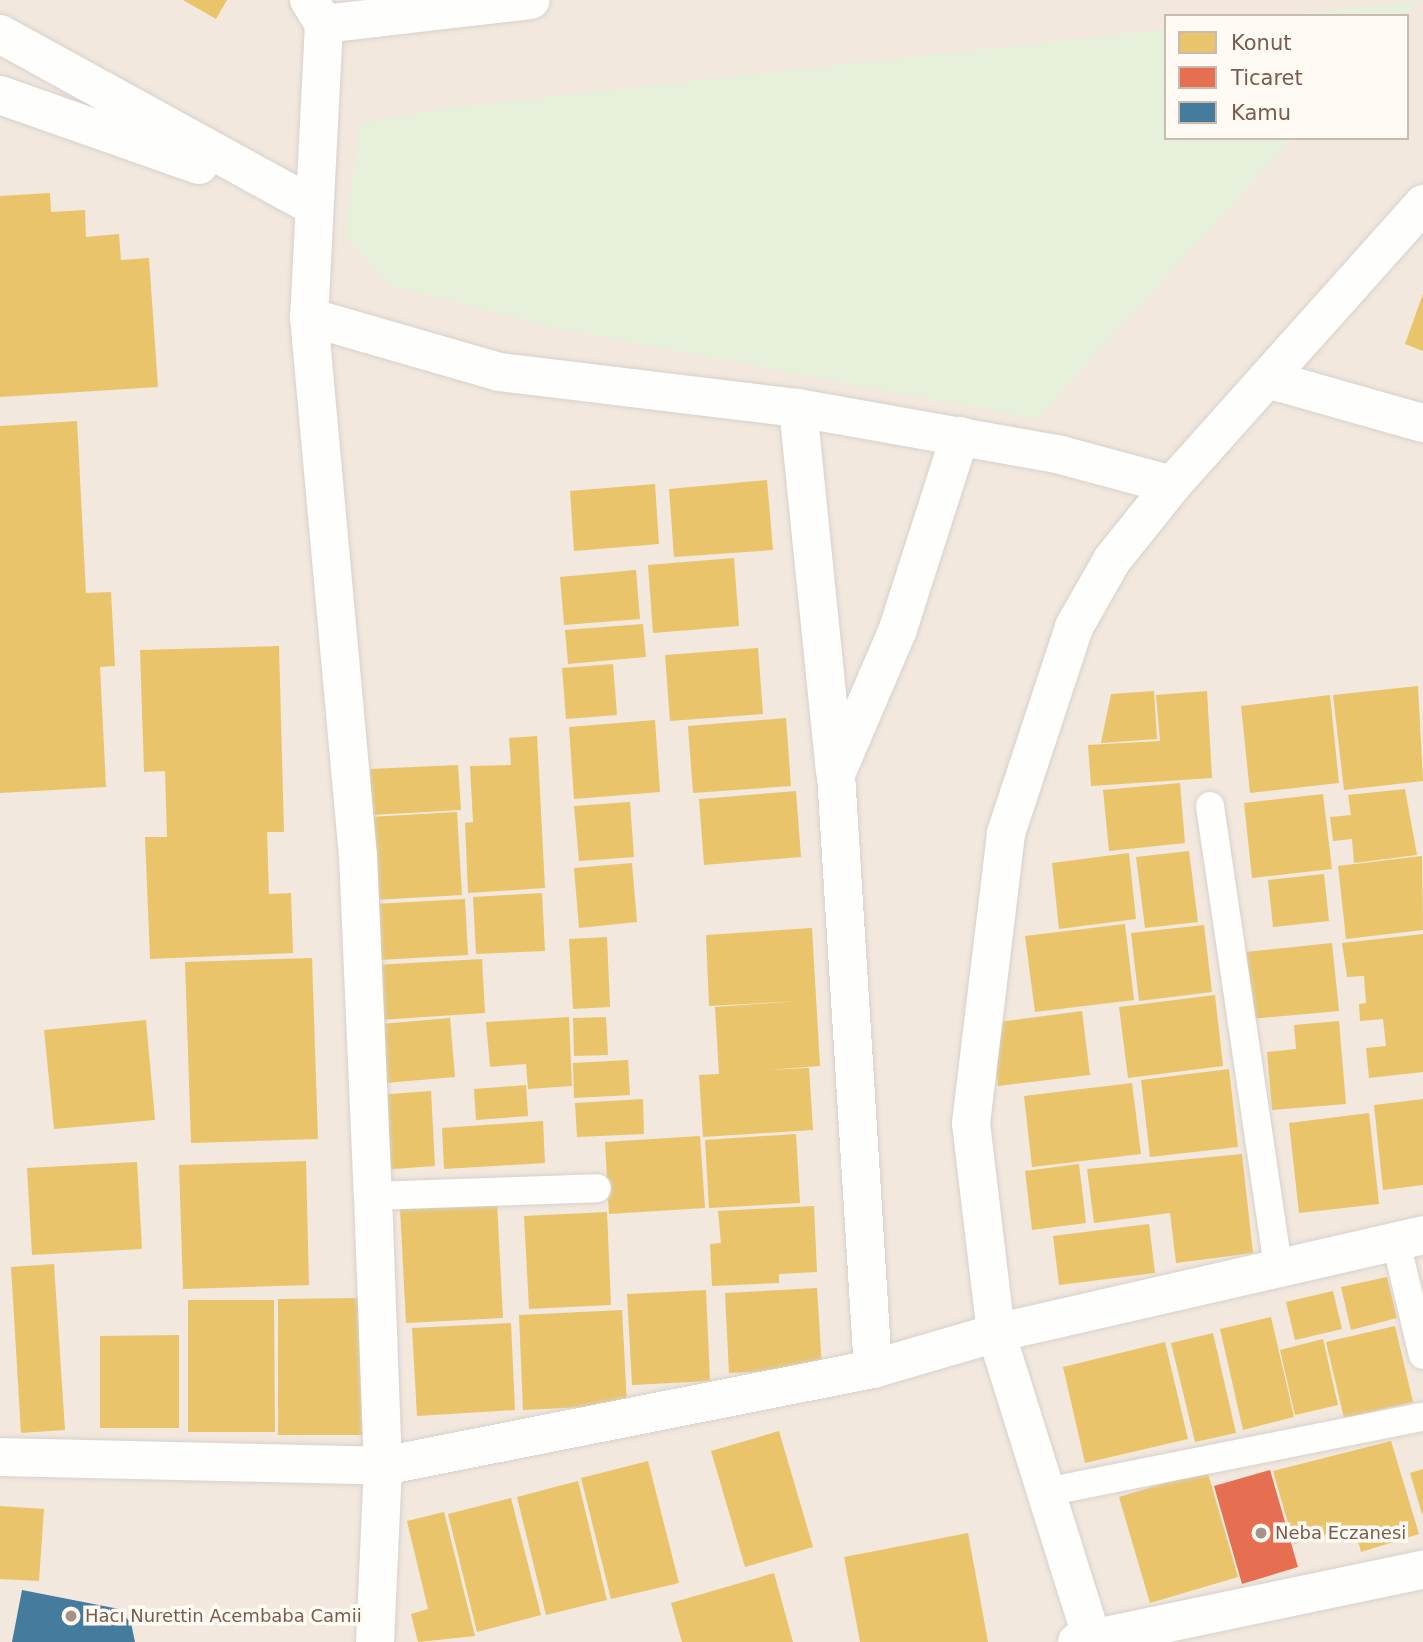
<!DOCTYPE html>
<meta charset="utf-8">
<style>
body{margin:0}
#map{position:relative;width:1423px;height:1642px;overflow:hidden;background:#f9f5f0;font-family:"DejaVu Sans",sans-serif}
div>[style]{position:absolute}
.residential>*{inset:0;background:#f2e8de}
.green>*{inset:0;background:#e7f0db}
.homes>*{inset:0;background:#e9c46a}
.shops>*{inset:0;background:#e76f51}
.public>*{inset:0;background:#457b9d}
.roads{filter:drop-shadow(0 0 2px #d7d1cb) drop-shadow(0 0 2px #d7d1cb)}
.lane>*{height:28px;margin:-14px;padding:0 14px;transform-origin:14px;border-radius:14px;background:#fefefd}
.street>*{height:38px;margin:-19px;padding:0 19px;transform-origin:19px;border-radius:19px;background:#fefefd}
.secondary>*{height:38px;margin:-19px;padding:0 19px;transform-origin:19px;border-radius:19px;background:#fefefd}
.dots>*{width:19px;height:19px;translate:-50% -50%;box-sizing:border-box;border:4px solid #fffaf3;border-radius:50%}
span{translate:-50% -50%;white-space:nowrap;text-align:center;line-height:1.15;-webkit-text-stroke:7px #fffaf3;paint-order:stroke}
.poi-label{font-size:18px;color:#7a5c4d}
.left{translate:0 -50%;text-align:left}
.legend{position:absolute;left:1164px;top:14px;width:245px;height:126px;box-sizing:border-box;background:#fffaf3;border:2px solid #cabbb1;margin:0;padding:9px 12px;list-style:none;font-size:21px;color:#7a5c4d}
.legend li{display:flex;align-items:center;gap:14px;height:35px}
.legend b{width:35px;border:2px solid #cabbb1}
</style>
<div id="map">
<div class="residential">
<div style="clip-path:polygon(evenodd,0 0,1423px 0,1423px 1642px,0 1642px,0 0,1166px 16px,1407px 16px,1407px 138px,1166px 138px,1166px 16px)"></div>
</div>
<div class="green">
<div style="clip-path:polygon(1419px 1px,1405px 16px,1282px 16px)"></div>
<div style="clip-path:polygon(1166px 29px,1166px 138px,1293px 138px,1037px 419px,554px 328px,390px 285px,345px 235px,360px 124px,437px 109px)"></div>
</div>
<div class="homes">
<div style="clip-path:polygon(183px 0,227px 0,216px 19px)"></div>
<div style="clip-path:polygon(50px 193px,51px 212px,85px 210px,86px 237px,119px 234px,121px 260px,149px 258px,158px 387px,0 397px,0 196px)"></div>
<div style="clip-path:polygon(1423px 294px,1423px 351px,1405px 344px)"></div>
<div style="clip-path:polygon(77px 421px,86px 593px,111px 592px,115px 666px,100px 667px,106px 787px,0 793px,0 426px)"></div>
<div style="clip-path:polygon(767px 480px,773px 550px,674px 557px,669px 489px)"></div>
<div style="clip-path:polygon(655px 484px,659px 544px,574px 551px,570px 491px)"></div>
<div style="clip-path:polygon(734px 558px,739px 626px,653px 633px,648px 565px)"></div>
<div style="clip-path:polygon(636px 570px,640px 619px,564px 625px,560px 577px)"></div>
<div style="clip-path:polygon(643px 624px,646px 657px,568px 664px,565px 630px)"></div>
<div style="clip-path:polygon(279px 646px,284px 832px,267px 832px,269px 894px,291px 893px,293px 953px,150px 959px,145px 837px,167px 837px,165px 771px,144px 772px,140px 650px)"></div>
<div style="clip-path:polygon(758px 648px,763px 714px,670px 721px,665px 655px)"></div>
<div style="clip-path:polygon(613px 664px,617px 715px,566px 719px,562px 668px)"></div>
<div style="clip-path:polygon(1418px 686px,1423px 781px,1344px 790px,1333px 695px)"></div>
<div style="clip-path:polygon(1154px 691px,1157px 739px,1101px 743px,1111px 694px)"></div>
<div style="clip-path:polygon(1207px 691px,1212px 778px,1091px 786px,1088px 745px,1160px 741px,1156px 695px)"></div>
<div style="clip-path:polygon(1330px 695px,1339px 783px,1250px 793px,1241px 706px)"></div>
<div style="clip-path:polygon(786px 718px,791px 786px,693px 793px,688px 726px)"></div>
<div style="clip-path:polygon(655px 720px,660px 792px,574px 799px,569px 727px)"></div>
<div style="clip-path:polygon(537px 736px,545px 888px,468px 893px,465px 823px,473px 822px,470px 766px,511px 765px,509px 738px)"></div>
<div style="clip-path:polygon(458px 765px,461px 810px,372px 815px,370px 769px)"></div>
<div style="clip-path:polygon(1180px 783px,1185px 843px,1109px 851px,1103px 790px)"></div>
<div style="clip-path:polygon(1405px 789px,1417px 855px,1354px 863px,1352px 839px,1333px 841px,1330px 817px,1351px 815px,1348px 795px)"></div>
<div style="clip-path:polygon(796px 791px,801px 857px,704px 865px,699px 799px)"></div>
<div style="clip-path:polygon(1323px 794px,1332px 869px,1252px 878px,1244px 803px)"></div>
<div style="clip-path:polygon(630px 802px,634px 857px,579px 861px,574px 806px)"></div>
<div style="clip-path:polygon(457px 812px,462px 895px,374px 900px,370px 817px)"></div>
<div style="clip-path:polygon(1189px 851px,1198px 922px,1145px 928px,1136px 857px)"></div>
<div style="clip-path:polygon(1129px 853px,1136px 919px,1059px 929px,1052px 863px)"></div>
<div style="clip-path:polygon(1422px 856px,1423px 930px,1346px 939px,1338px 866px)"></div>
<div style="clip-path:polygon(632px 863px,637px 922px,579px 928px,574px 868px)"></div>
<div style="clip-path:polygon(1324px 874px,1329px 921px,1273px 927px,1268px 880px)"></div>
<div style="clip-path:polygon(542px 893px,545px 951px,476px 954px,473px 897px)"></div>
<div style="clip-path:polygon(465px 899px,468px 955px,379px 960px,376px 904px)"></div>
<div style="clip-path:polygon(1125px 924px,1134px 1000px,1035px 1012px,1025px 936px)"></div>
<div style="clip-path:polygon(1204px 925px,1212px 992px,1139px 1001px,1131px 933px)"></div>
<div style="clip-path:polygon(812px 928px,820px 1066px,767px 1070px,809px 1068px,813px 1130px,703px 1137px,699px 1075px,719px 1074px,715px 1007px,799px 1001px,709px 1006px,706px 935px)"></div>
<div style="clip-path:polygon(1423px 934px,1423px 1072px,1369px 1078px,1366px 1048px,1386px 1046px,1383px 1019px,1360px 1021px,1359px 1004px,1366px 1003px,1364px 976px,1347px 977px,1342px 943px)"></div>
<div style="clip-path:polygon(607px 937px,610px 1007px,573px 1009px,569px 939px)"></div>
<div style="clip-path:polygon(1332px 943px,1339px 1011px,1251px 1019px,1245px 952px)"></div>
<div style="clip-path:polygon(312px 958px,318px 1139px,191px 1143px,185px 962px)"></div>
<div style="clip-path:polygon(482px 959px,485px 1013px,379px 1020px,375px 965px)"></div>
<div style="clip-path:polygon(1215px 995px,1223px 1066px,1128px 1078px,1119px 1007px)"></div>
<div style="clip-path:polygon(1082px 1011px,1090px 1075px,998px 1086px,991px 1023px)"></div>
<div style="clip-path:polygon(569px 1017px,572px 1086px,528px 1089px,526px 1064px,490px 1067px,486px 1022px)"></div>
<div style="clip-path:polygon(606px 1017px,608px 1055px,574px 1056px,573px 1018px)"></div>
<div style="clip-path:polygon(450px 1018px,455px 1077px,374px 1084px,370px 1025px)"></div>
<div style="clip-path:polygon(146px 1020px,155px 1120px,54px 1129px,44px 1030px)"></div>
<div style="clip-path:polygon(1339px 1021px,1346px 1104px,1272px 1110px,1267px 1052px,1296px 1049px,1294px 1025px)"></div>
<div style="clip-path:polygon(628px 1060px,630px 1095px,574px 1098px,573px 1063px)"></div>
<div style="clip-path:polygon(1229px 1069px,1238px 1147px,1150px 1157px,1141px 1080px)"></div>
<div style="clip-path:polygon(1132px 1083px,1141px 1154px,1032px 1167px,1024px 1096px)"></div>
<div style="clip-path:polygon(526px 1085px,528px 1116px,476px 1120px,474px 1089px)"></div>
<div style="clip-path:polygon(431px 1091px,435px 1166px,380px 1170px,376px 1095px)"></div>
<div style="clip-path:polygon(643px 1099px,644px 1134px,577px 1137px,575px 1103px)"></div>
<div style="clip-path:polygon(1423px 1099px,1423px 1185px,1383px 1190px,1374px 1105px)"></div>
<div style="clip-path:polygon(1369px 1113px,1379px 1204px,1299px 1213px,1289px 1123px)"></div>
<div style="clip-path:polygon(543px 1121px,545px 1163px,444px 1169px,442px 1128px)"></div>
<div style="clip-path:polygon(796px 1134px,800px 1203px,709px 1208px,705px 1140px)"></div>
<div style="clip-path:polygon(700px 1136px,705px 1208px,609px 1214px,605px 1142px)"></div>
<div style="clip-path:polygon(1242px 1154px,1253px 1253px,1176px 1263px,1170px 1213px,1094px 1223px,1087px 1169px)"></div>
<div style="clip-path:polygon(306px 1161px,309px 1285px,183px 1289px,179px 1165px)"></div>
<div style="clip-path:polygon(137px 1162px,142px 1249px,32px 1255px,27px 1168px)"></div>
<div style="clip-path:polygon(1079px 1164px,1086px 1223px,1032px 1230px,1025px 1171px)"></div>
<div style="clip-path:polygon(497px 1203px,503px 1318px,406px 1323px,400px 1208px)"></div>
<div style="clip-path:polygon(814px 1206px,817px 1272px,779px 1274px,779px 1283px,712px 1286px,710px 1244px,721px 1243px,718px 1211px)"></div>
<div style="clip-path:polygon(607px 1212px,611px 1305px,529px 1309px,524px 1216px)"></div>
<div style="clip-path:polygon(1149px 1224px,1155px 1273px,1059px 1285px,1053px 1236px)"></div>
<div style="clip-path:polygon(54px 1264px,65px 1430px,21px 1433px,11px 1267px)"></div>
<div style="clip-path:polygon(1387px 1277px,1397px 1318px,1351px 1330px,1341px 1287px)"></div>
<div style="clip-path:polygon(817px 1288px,822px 1369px,729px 1373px,725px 1293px)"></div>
<div style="clip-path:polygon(706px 1290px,710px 1381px,632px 1385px,627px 1294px)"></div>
<div style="clip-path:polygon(1333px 1291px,1342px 1329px,1295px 1340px,1286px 1302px)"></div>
<div style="clip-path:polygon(362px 1298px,363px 1435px,278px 1435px,278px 1299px)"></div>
<div style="clip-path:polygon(188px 1300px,274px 1300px,275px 1432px,188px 1432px)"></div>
<div style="clip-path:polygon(622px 1310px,627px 1405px,523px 1410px,519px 1315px)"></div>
<div style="clip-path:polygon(1271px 1317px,1294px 1417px,1243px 1430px,1220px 1329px)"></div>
<div style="clip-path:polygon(511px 1323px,515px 1410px,417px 1416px,412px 1328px)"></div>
<div style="clip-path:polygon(1395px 1326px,1413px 1402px,1344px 1418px,1326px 1342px)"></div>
<div style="clip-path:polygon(1213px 1333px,1236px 1433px,1195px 1442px,1171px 1343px)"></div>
<div style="clip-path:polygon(179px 1335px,179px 1428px,100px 1428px,100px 1336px)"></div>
<div style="clip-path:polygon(1323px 1339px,1338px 1405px,1295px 1415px,1280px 1350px)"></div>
<div style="clip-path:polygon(1165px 1342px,1188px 1439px,1085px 1463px,1063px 1367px)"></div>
<div style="clip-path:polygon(779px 1431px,813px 1547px,745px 1567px,711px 1451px)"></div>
<div style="clip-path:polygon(1391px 1441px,1419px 1534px,1361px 1552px,1354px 1526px,1294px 1544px,1273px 1471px)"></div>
<div style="clip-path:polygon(648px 1461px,679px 1583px,611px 1599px,581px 1478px)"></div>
<div style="clip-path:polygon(1423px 1469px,1423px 1514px,1422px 1514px,1410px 1473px)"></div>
<div style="clip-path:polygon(1207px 1470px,1238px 1577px,1150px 1603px,1119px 1497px)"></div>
<div style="clip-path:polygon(578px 1481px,607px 1600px,546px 1615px,517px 1497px)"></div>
<div style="clip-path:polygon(511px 1498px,541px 1615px,477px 1632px,448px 1514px)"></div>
<div style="clip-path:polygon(0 1506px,44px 1509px,39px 1581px,0 1579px)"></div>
<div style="clip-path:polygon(444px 1512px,475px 1636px,418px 1642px,411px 1614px,428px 1609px,407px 1521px)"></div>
<div style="clip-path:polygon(968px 1533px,988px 1642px,860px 1642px,844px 1557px)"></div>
<div style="clip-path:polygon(774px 1573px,793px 1642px,682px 1642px,671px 1603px)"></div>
</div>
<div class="shops">
<div style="clip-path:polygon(1270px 1470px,1298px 1567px,1242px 1584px,1214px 1486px)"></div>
</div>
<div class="public">
<div style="clip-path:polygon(22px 1590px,119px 1609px,131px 1623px,135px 1642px,12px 1642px)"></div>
</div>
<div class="roads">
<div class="lane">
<div style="left:1210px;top:806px;width:468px;rotate:81.6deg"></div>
<div style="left:373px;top:1196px;width:224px;rotate:-2deg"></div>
<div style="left:1396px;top:1242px;width:116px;rotate:76.6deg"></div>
<div style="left:1046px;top:1492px;width:384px;rotate:-11.3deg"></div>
</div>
<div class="street">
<div style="left:309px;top:0;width:28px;rotate:58deg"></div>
<div style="left:324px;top:24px;width:293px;rotate:92.9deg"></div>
<div style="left:309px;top:317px;width:541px;rotate:84.81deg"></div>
<div style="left:358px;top:856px;width:340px;rotate:87.5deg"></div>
<div style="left:373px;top:1196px;width:270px;rotate:87.9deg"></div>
<div style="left:383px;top:1466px;width:176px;rotate:92.6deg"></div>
<div style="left:324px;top:24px;width:208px;rotate:-6.6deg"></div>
<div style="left:0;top:34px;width:357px;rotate:28.8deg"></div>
<div style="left:0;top:95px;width:211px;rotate:19.4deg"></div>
<div style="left:309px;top:317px;width:198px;rotate:16.1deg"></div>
<div style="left:499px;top:372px;width:301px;rotate:6.9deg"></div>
<div style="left:798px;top:408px;width:267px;rotate:10.1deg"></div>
<div style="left:1061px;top:455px;width:115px;rotate:15.1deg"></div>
<div style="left:1267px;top:379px;width:162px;rotate:15.8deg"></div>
<div style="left:798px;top:408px;width:365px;rotate:84.2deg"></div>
<div style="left:873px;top:1369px;width:596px;rotate:-93.56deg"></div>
<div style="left:836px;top:774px;width:155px;rotate:-66.8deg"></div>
<div style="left:897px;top:632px;width:206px;rotate:-72.2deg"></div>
<div style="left:0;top:1457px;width:383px;rotate:1.3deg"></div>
<div style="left:383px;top:1466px;width:500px;rotate:-11.2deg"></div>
<div style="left:873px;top:1369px;width:128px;rotate:-16.3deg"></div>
<div style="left:996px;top:1333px;width:438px;rotate:-12.9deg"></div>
<div style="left:1093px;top:1642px;width:324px;rotate:-107.4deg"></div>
<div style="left:996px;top:1333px;width:211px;rotate:-96.8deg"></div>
<div style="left:971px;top:1123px;width:292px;rotate:-83.1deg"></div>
<div style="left:1006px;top:833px;width:217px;rotate:-71.7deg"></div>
<div style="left:1074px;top:627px;width:77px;rotate:-60.4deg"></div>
<div style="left:1112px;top:560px;width:96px;rotate:-51.3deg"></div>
<div style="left:1172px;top:485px;width:377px;rotate:-48.2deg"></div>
</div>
<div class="secondary">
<div style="left:1077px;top:1642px;width:353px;rotate:-11.8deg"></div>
</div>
</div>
<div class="dots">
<div style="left:1261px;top:1533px;background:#a69286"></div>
<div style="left:71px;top:1616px;background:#a69286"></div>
</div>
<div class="poi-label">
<span class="left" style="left:1275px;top:1533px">Neba Eczanesi</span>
<span class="left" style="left:85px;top:1616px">Hacı Nurettin Acembaba Camii</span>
</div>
<ul class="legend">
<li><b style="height:19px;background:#e9c46a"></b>Konut</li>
<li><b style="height:19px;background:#e76f51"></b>Ticaret</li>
<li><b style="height:19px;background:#457b9d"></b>Kamu</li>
</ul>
</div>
